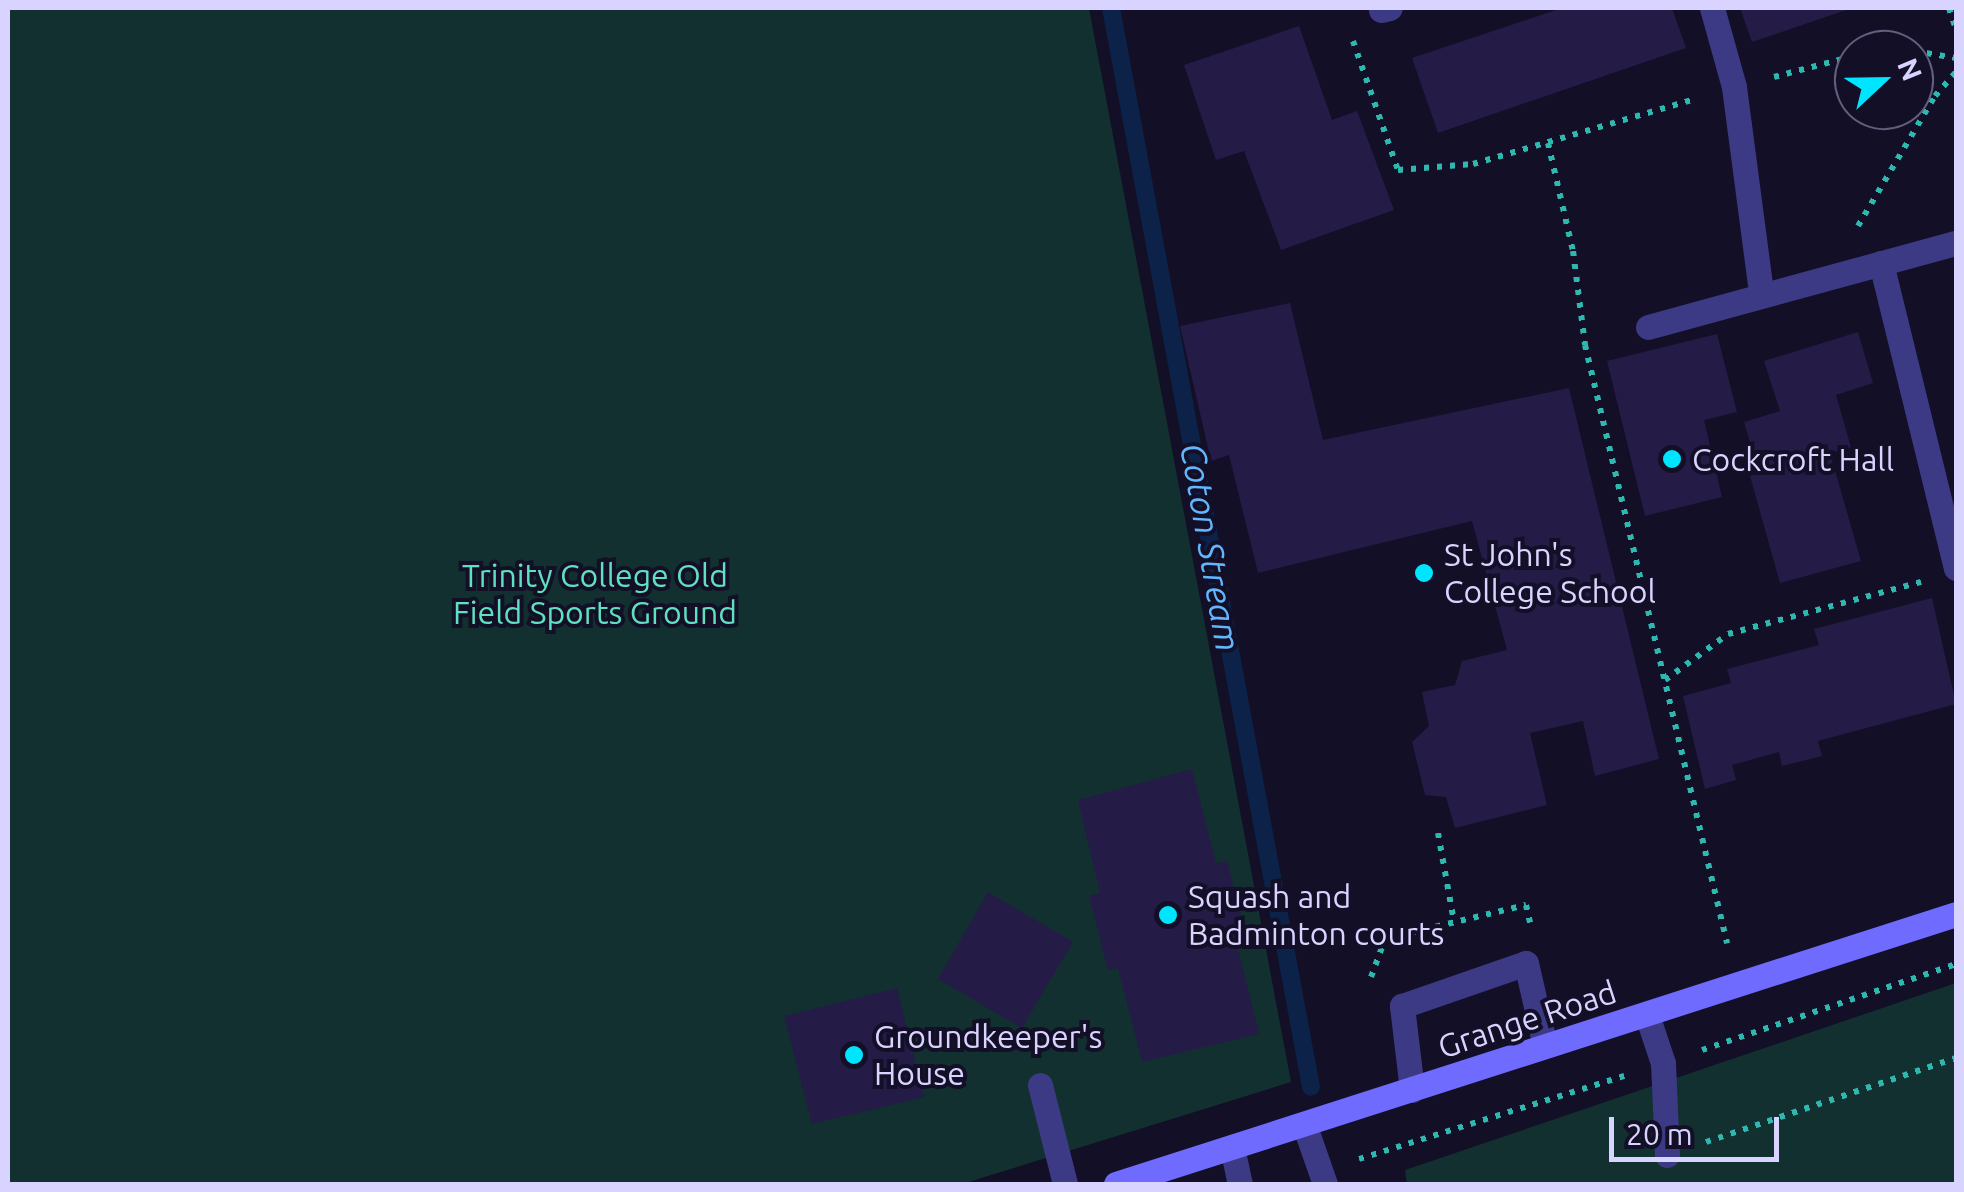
<!DOCTYPE html>
<style>
body{margin:0}
#map{position:relative;width:1964px;height:1192px;overflow:hidden;background:#130f26;font-family:Ubuntu,sans-serif}
div>[style]{position:absolute}
.green>*{inset:0;background:#12302f}
.stream>*{height:18px;margin:-9px;padding:0 9px;transform-origin:9px;border-radius:9px;background:#0c2248}
.building>*{inset:0;background:#241b47}
.path>*{height:6px;margin-top:-3px;transform-origin:0;background:repeating-linear-gradient(90deg,#2fb8b0 0 5px,transparent 0 13px)}
.lane>*{height:25px;margin:-12.5px;padding:0 12.5px;transform-origin:12.5px;border-radius:12.5px;background:#3d3a85}
.street>*{height:25px;margin:-12.5px;padding:0 12.5px;transform-origin:12.5px;border-radius:12.5px;background:#3d3a85}
.secondary>*{height:25px;margin:-12.5px;padding:0 12.5px;transform-origin:12.5px;border-radius:12.5px;background:#6f6bff}
.dots>*{width:28px;height:28px;translate:-50% -50%;box-sizing:border-box;border:5px solid #130f26;border-radius:50%}
span{translate:-50% -50%;white-space:nowrap;text-align:center;line-height:1.15;-webkit-text-stroke:8px #130f26;paint-order:stroke}
.poi-label{font-size:32px;color:#d9d4ff}
.left{translate:0 -50%;text-align:left}
.park-label{font-size:32px;color:#5fe0c0}
.street-label{font-size:32px;color:#d9d4ff}
.water-label{font-size:35px;color:#62b6ff;font-style:italic}
.frame{position:absolute;inset:0;border:10px solid #d9d4ff;pointer-events:none}
.north{position:absolute;left:1834px;top:30px;width:100px;height:100px;box-sizing:border-box;background:#130f26;border:2px solid #625e7d;border-radius:50%;rotate:68deg;font-size:28px;font-weight:700;line-height:40px;text-align:center;color:#d9d4ff}
.north::after{content:'';display:block;margin:auto;width:35px;height:45px;background:#00e5ff;clip-path:polygon(50% 0,100% 100%,50% 72%,0 100%)}
.scale{position:absolute;left:1609px;top:1117px;width:170px;height:45px;box-sizing:border-box;border:5px solid #d9d4ff;border-top:0;padding-left:12px;font-size:30px;line-height:35px;white-space:nowrap;color:#d9d4ff;-webkit-text-stroke:8px #130f26;paint-order:stroke}
</style>
<div id="map">
<div class="green">
<div style="clip-path:polygon(8px 8px,1089px 8px,1291px 1082px,962px 1184px,8px 1184px)"></div>
<div style="clip-path:polygon(1956px 983px,1956px 1184px,1407px 1184px,1405px 1170px)"></div>
</div>
<div class="stream">
<div style="left:1111px;top:8px;width:1097px;rotate:79.5deg"></div>
</div>
<div class="building">
<div style="clip-path:polygon(1562px 8px,1672px 8px,1686px 48px,1438px 133px,1412px 58px)"></div>
<div style="clip-path:polygon(1740px 8px,1852px 8px,1752px 42px)"></div>
<div style="clip-path:polygon(1299px 26px,1332px 120px,1357px 111px,1394px 210px,1281px 250px,1244px 151px,1216px 160px,1184px 65px)"></div>
<div style="clip-path:polygon(1290px 303px,1323px 440px,1569px 388px,1659px 759px,1595px 776px,1583px 721px,1530px 733px,1547px 805px,1455px 828px,1446px 797px,1425px 795px,1412px 742px,1429px 726px,1422px 692px,1455px 685px,1462px 661px,1507px 650px,1472px 521px,1258px 573px,1229px 455px,1211px 461px,1180px 326px)"></div>
<div style="clip-path:polygon(1858px 332px,1873px 383px,1836px 395px,1851px 447px,1830px 453px,1861px 561px,1780px 583px,1750px 476px,1759px 473px,1744px 422px,1780px 411px,1764px 361px)"></div>
<div style="clip-path:polygon(1717px 334px,1737px 412px,1704px 420px,1722px 497px,1645px 516px,1607px 361px)"></div>
<div style="clip-path:polygon(1932px 598px,1956px 704px,1818px 741px,1822px 756px,1782px 766px,1779px 752px,1732px 765px,1736px 780px,1705px 789px,1683px 696px,1731px 683px,1727px 669px,1819px 645px,1814px 629px)"></div>
<div style="clip-path:polygon(1192px 769px,1216px 863px,1227px 861px,1246px 935px,1235px 937px,1259px 1034px,1142px 1062px,1118px 968px,1108px 970px,1089px 896px,1100px 893px,1078px 800px)"></div>
<div style="clip-path:polygon(988px 892px,1073px 942px,1022px 1028px,938px 979px)"></div>
<div style="clip-path:polygon(897px 988px,924px 1097px,812px 1124px,784px 1016px)"></div>
</div>
<div class="path">
<div style="left:1949px;top:8px;width:22px;rotate:72deg"></div>
<div style="left:1353px;top:41px;width:137px;rotate:70.8deg"></div>
<div style="left:1398px;top:170px;width:75px;rotate:-4.6deg"></div>
<div style="left:1473px;top:164px;width:231px;rotate:-16.3deg"></div>
<div style="left:1876px;top:50px;width:29px"></div>
<div style="left:1914px;top:51px;width:43px;rotate:9.5deg"></div>
<div style="left:1774px;top:77px;width:83px;rotate:-14.7deg"></div>
<div style="left:1548px;top:143px;width:111px;rotate:77deg"></div>
<div style="left:1573px;top:251px;width:95px;rotate:82.7deg"></div>
<div style="left:1585px;top:345px;width:615px;rotate:76.64deg"></div>
<div style="left:1858px;top:226px;width:151px;rotate:-59.4deg"></div>
<div style="left:1935px;top:96px;width:32px;rotate:-49deg"></div>
<div style="left:1665px;top:680px;width:78px;rotate:-36.1deg"></div>
<div style="left:1728px;top:634px;width:200px;rotate:-15.1deg"></div>
<div style="left:1438px;top:833px;width:90px;rotate:79.8deg"></div>
<div style="left:1371px;top:977px;width:40px;rotate:-69.8deg"></div>
<div style="left:1385px;top:939px;width:145px;rotate:-13.6deg"></div>
<div style="left:1526px;top:905px;width:22px;rotate:77deg"></div>
<div style="left:1702px;top:1050px;width:268px;rotate:-18.7deg"></div>
<div style="left:1706px;top:1142px;width:264px;rotate:-18.6deg"></div>
<div style="left:1359px;top:1159px;width:278px;rotate:-17.4deg"></div>
</div>
<div class="lane">
<div style="left:1712px;top:8px;width:82px;rotate:74.4deg"></div>
<div style="left:1734px;top:87px;width:208px;rotate:82.5deg"></div>
<div style="left:1381px;top:10px;width:9px;rotate:-13deg"></div>
<div style="left:1647px;top:1015px;width:51px;rotate:71.6deg"></div>
<div style="left:1663px;top:1063px;width:92px;rotate:87.5deg"></div>
<div style="left:1040px;top:1085px;width:102px;rotate:75.8deg"></div>
<div style="left:1412px;top:1090px;width:85px;rotate:-96.8deg"></div>
<div style="left:1402px;top:1006px;width:131px;rotate:-19.1deg"></div>
<div style="left:1526px;top:963px;width:85px;rotate:77.1deg"></div>
<div style="left:1304px;top:1124px;width:64px;rotate:70.7deg"></div>
<div style="left:1232px;top:1147px;width:38px;rotate:78deg"></div>
</div>
<div class="street">
<div style="left:1881px;top:263px;width:314px;rotate:76.2deg"></div>
<div style="left:1648px;top:327px;width:319px;rotate:-15.3deg"></div>
</div>
<div class="secondary">
<div style="left:1116px;top:1184px;width:882px;rotate:-17.82deg"></div>
</div>
<div class="dots">
<div style="left:1672px;top:459px;background:#00e5ff"></div>
<div style="left:1424px;top:573px;background:#00e5ff"></div>
<div style="left:1168px;top:915px;background:#00e5ff"></div>
<div style="left:854px;top:1055px;background:#00e5ff"></div>
</div>
<div class="poi-label">
<span class="left" style="left:1692px;top:459px">Cockcroft Hall</span>
<span class="left" style="left:1444px;top:573px">St John's<br>College School</span>
<span class="left" style="left:1188px;top:915px">Squash and<br>Badminton courts</span>
<span class="left" style="left:874px;top:1055px">Groundkeeper's<br>House</span>
</div>
<div class="park-label">
<span style="left:595px;top:594px">Trinity College Old<br>Field Sports Ground</span>
</div>
<div class="street-label">
<span style="left:1527px;top:1019px;rotate:-18deg">Grange Road</span>
</div>
<div class="water-label">
<span style="left:1211px;top:547px;rotate:80deg">Coton Stream</span>
</div>
<div class="frame"></div>
<div class="north">N</div>
<div class="scale">20 m</div>
</div>
